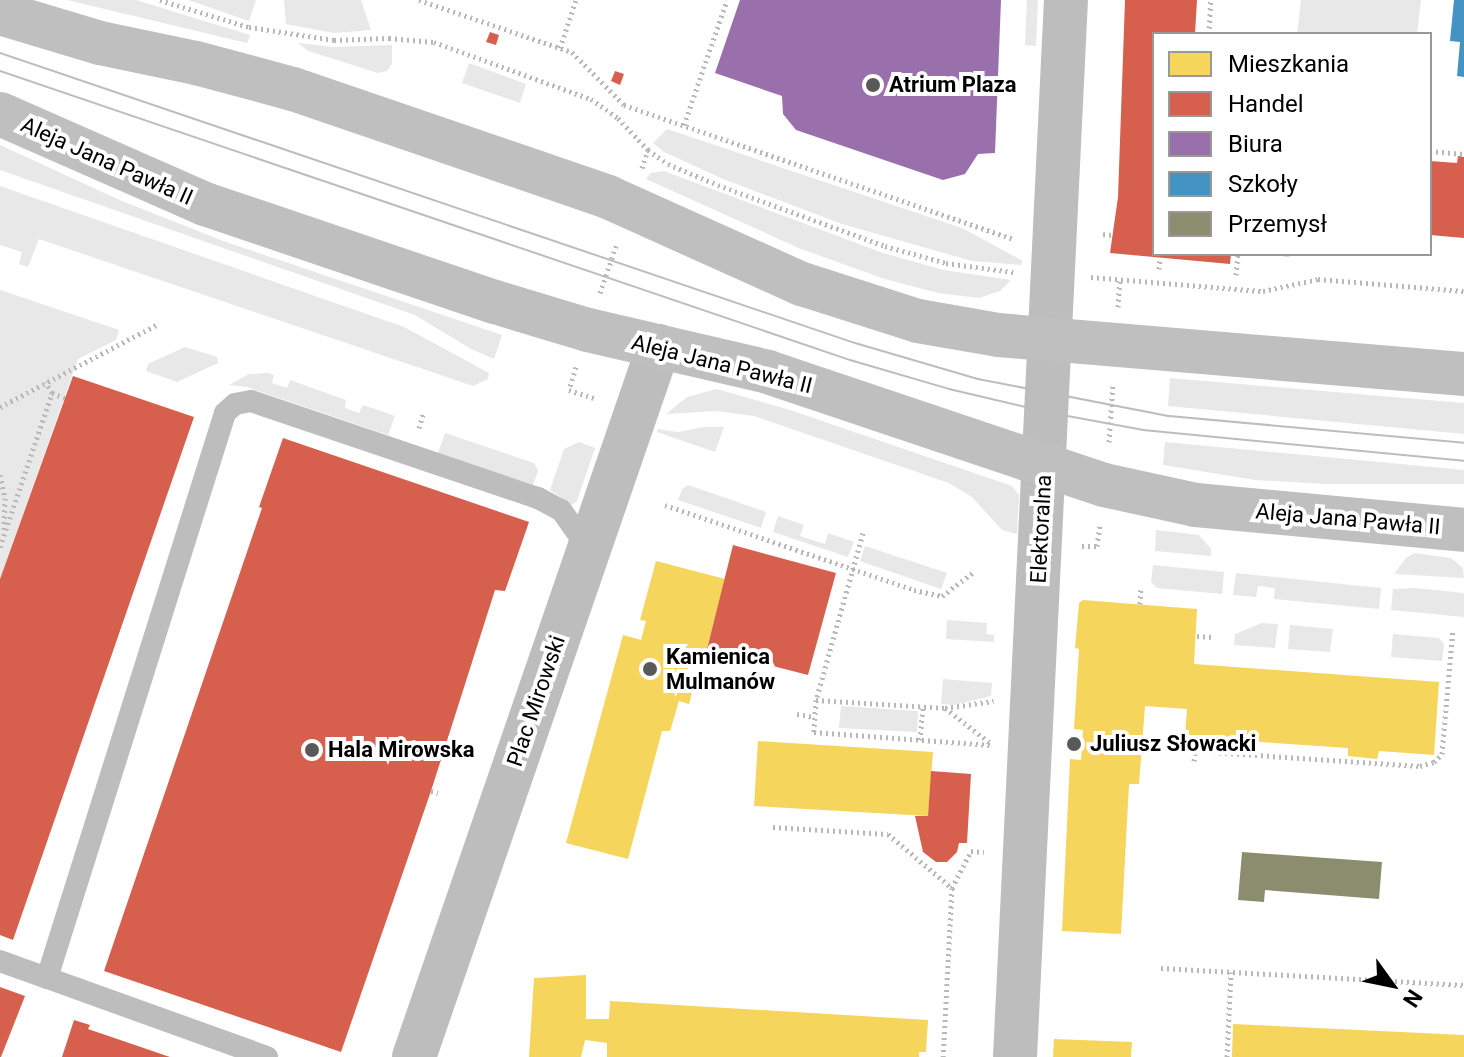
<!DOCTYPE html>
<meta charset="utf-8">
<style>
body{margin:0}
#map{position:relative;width:1464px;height:1057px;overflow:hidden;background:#fff;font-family:Roboto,sans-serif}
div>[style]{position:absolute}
.green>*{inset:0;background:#e8e8e8}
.homes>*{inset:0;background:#f6d55c}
.shops>*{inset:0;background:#d6604d}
.offices>*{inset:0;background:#9970ab}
.schools>*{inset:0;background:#4393c3}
.industry>*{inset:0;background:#8c8c6e}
.path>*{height:5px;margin-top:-2.5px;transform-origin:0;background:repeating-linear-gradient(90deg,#b8b8b8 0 2px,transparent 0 6px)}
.service>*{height:22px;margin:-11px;padding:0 11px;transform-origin:11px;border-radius:11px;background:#bdbdbd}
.minor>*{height:44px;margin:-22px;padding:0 22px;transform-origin:22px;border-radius:22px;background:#bdbdbd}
.secondary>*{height:44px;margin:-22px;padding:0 22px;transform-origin:22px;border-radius:22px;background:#bfbfbf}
.tram>*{height:2px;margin:-1px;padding:0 1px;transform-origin:1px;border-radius:1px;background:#bdbdbd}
.dots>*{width:22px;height:22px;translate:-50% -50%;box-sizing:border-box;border:4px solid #fff;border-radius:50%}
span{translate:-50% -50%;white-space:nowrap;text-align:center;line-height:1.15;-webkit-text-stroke:8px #fff;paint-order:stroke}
.poi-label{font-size:22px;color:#000;font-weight:700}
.left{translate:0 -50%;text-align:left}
.street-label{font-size:22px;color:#000}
.legend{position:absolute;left:1152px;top:32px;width:280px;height:224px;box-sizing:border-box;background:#fff;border:2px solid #999;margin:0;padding:10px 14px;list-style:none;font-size:24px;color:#000}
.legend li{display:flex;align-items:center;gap:16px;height:40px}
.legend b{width:40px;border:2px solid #999}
.north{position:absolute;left:1352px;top:945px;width:80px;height:80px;-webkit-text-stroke:6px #fff;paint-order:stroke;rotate:123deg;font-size:22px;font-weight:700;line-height:32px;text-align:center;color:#000}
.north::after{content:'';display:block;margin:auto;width:28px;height:36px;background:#000;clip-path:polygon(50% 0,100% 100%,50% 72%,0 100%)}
</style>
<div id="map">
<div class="green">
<div style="clip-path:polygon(67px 0,136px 0,250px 35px,247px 43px)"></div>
<div style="clip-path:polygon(188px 0,256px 0,249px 21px)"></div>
<div style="clip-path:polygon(284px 0,361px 0,371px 30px,334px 33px,286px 24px)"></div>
<div style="clip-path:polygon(1027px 0,1038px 0,1036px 46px,1025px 45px)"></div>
<div style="clip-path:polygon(1301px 0,1421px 0,1417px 34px,1297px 34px)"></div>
<div style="clip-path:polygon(298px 43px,333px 47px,392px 45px,392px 64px,387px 71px,378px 73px,308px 51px)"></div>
<div style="clip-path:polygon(469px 63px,526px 84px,520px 103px,462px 83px)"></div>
<div style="clip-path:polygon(667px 129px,962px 228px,1023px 261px,1021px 265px,972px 261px,842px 224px,723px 179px,664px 152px,653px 143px)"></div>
<div style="clip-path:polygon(0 145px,122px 201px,226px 242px,502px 335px,494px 359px,471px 349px,415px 315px,0 170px)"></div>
<div style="clip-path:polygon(664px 171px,883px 253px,944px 270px,1011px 280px,1000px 291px,979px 298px,938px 293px,885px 279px,801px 249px,646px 179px,651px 173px)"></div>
<div style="clip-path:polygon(0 186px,404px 327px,489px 373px,488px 379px,473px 386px,39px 239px,28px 267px,19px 264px,22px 252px,0 245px)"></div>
<div style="clip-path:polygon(0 290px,119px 330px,116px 340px,78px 359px,0 579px)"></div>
<div style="clip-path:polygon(185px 347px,217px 357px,218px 363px,177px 382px,146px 371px,148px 364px)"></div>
<div style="clip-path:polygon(268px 373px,274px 375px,272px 383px,287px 388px,290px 380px,346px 400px,345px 408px,359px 413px,363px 405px,395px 416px,388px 435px,247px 387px,229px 385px,249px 374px)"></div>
<div style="clip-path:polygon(1170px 378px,1464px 403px,1464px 434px,1168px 406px)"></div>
<div style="clip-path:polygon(717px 389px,790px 410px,1012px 486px,1019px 495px,1017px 534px,1002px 530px,972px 497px,949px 483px,754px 416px,717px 411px,666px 414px,687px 397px)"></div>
<div style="clip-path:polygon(704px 427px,724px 427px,715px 452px,657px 432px,658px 429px,678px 432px)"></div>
<div style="clip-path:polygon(445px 433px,534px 463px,538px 471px,533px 485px,438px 453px)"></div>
<div style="clip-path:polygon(579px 442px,595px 448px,577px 501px,572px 505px,550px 490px,564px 449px)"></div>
<div style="clip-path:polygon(1165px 442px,1464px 470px,1464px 484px,1324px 484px,1255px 480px,1163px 465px)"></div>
<div style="clip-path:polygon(688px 485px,766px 512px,761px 528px,678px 500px,682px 489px)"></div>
<div style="clip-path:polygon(778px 516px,804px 525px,800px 536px,825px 544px,828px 533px,854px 542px,848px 557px,773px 532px)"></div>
<div style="clip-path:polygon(1156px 530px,1199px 535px,1211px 549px,1211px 556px,1155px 551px)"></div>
<div style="clip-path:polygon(865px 546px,947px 573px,941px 589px,860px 561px)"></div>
<div style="clip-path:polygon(1414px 553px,1451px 558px,1463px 568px,1464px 578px,1394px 574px,1406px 558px)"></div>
<div style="clip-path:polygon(1153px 565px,1224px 572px,1222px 594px,1157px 588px,1151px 582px)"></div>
<div style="clip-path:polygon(1236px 573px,1381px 588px,1379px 609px,1274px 599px,1275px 588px,1258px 586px,1256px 597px,1233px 595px)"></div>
<div style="clip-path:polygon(1415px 588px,1464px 593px,1464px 617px,1391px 610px,1393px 589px)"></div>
<div style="clip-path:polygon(947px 620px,987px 623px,986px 634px,994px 635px,994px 642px,946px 639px)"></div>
<div style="clip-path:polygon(1262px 623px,1278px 624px,1275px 648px,1234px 645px,1235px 634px)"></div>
<div style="clip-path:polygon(1290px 625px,1333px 629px,1330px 652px,1288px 649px)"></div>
<div style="clip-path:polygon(1393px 634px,1439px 638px,1444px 644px,1442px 661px,1391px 657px)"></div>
<div style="clip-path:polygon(943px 679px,992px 683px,991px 696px,953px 705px,941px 704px)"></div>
<div style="clip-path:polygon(841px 706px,918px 711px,917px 732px,839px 728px)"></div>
</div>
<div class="homes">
<div style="clip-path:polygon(656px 561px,725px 579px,705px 656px,692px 653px,683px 686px,693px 689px,689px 704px,679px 701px,670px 731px,662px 731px,628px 859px,566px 843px,623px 635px,641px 640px,646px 621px,640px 620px)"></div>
<div style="clip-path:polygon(1083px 600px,1197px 609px,1194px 664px,1439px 682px,1434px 755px,1379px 751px,1377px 759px,1348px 756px,1348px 748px,1185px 737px,1187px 709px,1145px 706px,1139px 784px,1129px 784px,1121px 934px,1062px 931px,1070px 759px,1081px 760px,1083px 730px,1074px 729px,1079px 649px,1075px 648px,1079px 603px)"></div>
<div style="clip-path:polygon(758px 741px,933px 752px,928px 816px,754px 806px)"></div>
<div style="clip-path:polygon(586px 975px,586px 1019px,609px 1019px,610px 1001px,928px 1020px,926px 1052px,919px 1052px,919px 1057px,607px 1057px,607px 1043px,585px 1040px,581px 1057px,529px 1057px,534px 978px)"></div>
<div style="clip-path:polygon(1233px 1024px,1464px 1035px,1464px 1057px,1232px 1057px)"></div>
<div style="clip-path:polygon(1054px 1039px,1132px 1042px,1131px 1057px,1053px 1057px)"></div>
</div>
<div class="shops">
<div style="clip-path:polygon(1125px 0,1197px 0,1195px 34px,1154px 34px,1154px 254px,1231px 254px,1230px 264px,1110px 253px,1118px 197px)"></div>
<div style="clip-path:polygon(490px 32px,499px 35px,496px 45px,486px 42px)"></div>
<div style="clip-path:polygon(615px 71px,624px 74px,620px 85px,611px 81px)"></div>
<div style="clip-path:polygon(1458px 156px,1464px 157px,1464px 238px,1430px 235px,1430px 161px,1457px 163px)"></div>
<div style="clip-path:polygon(73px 376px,194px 417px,13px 940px,0 935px,0 579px)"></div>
<div style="clip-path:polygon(283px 438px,529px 522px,505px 591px,495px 590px,431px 791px,341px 1052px,104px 971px,262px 508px,259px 507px)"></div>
<div style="clip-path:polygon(733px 545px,836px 573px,808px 675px,707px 649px)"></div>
<div style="clip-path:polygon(931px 771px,971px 774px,967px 843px,959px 843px,957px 852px,947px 862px,936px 862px,923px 852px,915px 816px,928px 816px)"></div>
<div style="clip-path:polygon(0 987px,25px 996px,1px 1057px,0 1057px)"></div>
<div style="clip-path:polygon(74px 1020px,90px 1025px,88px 1029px,170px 1057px,62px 1057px)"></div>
</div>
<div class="offices">
<div style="clip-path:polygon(740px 0,1001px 0,995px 153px,978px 154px,965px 174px,943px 180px,796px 130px,783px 114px,782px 96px,715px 73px)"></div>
</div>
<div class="schools">
<div style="clip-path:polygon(1454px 0,1464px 0,1464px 77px,1457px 76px,1460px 42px,1450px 41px)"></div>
</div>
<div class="industry">
<div style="clip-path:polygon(1242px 852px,1382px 862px,1379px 899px,1265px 890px,1264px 902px,1238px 900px)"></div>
</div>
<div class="path">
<div style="left:160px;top:0;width:93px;rotate:16.9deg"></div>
<div style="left:249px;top:27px;width:86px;rotate:8.7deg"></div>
<div style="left:334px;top:40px;width:55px;rotate:-2.1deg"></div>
<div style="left:389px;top:38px;width:45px;rotate:5.1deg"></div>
<div style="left:434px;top:42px;width:167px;rotate:20deg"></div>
<div style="left:591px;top:99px;width:33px;rotate:35deg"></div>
<div style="left:618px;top:118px;width:44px;rotate:46.8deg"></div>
<div style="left:648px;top:150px;width:24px;rotate:35deg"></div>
<div style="left:668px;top:164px;width:54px;rotate:22.8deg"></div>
<div style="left:718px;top:185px;width:178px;rotate:20.1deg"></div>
<div style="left:885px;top:246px;width:63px;rotate:15.6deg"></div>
<div style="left:946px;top:263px;width:68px;rotate:7.7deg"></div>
<div style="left:419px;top:0;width:162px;rotate:18.8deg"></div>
<div style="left:572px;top:52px;width:74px;rotate:45.5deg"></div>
<div style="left:624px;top:105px;width:412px;rotate:19deg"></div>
<div style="left:1209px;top:34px;width:34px;rotate:-87deg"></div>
<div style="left:560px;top:48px;width:51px;rotate:-71.6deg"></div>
<div style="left:684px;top:125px;width:132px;rotate:-71deg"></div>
<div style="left:1430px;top:151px;width:34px;rotate:5deg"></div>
<div style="left:642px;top:168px;width:19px;rotate:-72deg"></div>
<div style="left:1103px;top:234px;width:8px;rotate:7deg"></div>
<div style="left:1287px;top:256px;width:2px;rotate:-90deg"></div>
<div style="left:1159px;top:269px;width:9px;rotate:-84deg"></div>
<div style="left:1236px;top:275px;width:21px;rotate:-85deg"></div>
<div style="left:1091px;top:277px;width:173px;rotate:4.7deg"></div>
<div style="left:1263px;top:291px;width:56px;rotate:-12.3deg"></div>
<div style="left:1318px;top:279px;width:146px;rotate:4.7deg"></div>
<div style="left:600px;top:293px;width:50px;rotate:-71.2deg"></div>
<div style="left:1118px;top:307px;width:27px;rotate:-86deg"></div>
<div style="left:576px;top:367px;width:24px;rotate:107deg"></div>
<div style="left:569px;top:390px;width:29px;rotate:18deg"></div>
<div style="left:52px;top:393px;width:14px;rotate:21deg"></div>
<div style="left:0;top:407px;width:178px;rotate:-27.7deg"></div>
<div style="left:419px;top:428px;width:15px;rotate:-74deg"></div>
<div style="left:1109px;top:442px;width:58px;rotate:-86.1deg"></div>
<div style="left:0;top:475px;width:24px;rotate:78deg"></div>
<div style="left:5px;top:498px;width:31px;rotate:92deg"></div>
<div style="left:665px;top:505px;width:263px;rotate:18.8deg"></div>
<div style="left:914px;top:590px;width:29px;rotate:12deg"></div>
<div style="left:942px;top:596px;width:41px;rotate:-37.1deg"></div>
<div style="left:863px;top:533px;width:173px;rotate:105.7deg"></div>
<div style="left:816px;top:700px;width:32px;rotate:94deg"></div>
<div style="left:814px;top:732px;width:177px;rotate:4.2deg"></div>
<div style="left:1082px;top:546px;width:15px"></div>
<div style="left:1097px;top:546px;width:22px;rotate:-82deg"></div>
<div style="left:0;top:547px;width:163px;rotate:-71.3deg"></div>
<div style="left:52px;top:393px;width:13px;rotate:-119deg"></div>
<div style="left:1140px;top:604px;width:17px;rotate:-87deg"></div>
<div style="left:1197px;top:636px;width:18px;rotate:3deg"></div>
<div style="left:816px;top:700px;width:129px;rotate:3.5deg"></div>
<div style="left:945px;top:708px;width:49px;rotate:-8.3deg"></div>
<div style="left:945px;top:708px;width:56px;rotate:37.7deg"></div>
<div style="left:797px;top:714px;width:17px;rotate:10deg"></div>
<div style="left:920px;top:740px;width:33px;rotate:-85deg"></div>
<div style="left:1194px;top:761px;width:10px;rotate:-84deg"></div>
<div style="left:1195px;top:751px;width:225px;rotate:3.8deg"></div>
<div style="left:1420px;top:766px;width:15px;rotate:-16deg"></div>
<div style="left:1434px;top:762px;width:11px;rotate:-45deg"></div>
<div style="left:1442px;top:754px;width:126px;rotate:-85deg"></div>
<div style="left:431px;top:791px;width:7px;rotate:16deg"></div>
<div style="left:773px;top:827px;width:115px;rotate:3.5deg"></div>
<div style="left:888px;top:834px;width:84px;rotate:40.2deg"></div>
<div style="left:952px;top:888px;width:169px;rotate:93deg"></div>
<div style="left:952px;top:888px;width:42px;rotate:-62.8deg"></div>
<div style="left:971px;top:851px;width:13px;rotate:4deg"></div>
<div style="left:1161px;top:968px;width:303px;rotate:3.2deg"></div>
<div style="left:1227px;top:1057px;width:85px;rotate:-87.3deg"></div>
</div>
<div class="service">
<div style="left:0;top:961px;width:50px;rotate:19.9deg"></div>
<div style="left:267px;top:1057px;width:234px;rotate:-160.2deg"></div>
<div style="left:47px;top:978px;width:592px;rotate:-72.51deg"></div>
<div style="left:225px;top:413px;width:13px;rotate:-42deg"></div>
<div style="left:235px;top:404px;width:16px;rotate:-11deg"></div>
<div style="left:251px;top:401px;width:303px;rotate:18.7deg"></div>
<div style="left:538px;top:498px;width:26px;rotate:28deg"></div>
<div style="left:561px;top:510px;width:47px;rotate:54.6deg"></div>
</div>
<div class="minor">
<div style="left:414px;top:1057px;width:752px;rotate:-70.99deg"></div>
<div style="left:1015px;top:1057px;width:1058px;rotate:-87.24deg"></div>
</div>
<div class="secondary">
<div style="left:0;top:13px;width:104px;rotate:16.7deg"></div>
<div style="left:100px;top:43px;width:98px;rotate:11.8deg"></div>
<div style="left:196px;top:63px;width:100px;rotate:15deg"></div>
<div style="left:293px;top:89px;width:333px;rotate:18.9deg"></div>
<div style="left:608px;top:197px;width:213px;rotate:24.2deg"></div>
<div style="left:802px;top:284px;width:122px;rotate:17.7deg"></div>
<div style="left:918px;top:321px;width:81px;rotate:9.9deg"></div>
<div style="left:998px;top:335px;width:468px;rotate:4.8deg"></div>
<div style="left:0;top:114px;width:224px;rotate:23.7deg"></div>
<div style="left:205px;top:204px;width:306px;rotate:18.7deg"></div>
<div style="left:495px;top:302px;width:97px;rotate:16.8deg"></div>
<div style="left:588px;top:330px;width:185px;rotate:13.1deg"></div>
<div style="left:768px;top:372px;width:354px;rotate:18.6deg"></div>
<div style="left:1104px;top:485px;width:94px;rotate:12.3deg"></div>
<div style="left:1196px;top:505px;width:269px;rotate:5.3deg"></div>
</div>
<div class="tram">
<div style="left:0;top:53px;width:903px;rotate:18.74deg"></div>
<div style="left:855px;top:343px;width:128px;rotate:16.3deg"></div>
<div style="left:978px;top:379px;width:195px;rotate:11deg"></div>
<div style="left:1169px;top:416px;width:296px;rotate:5.2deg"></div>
<div style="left:0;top:71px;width:898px;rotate:18.78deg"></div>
<div style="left:850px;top:360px;width:103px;rotate:16.3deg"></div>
<div style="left:949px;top:389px;width:100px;rotate:13.3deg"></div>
<div style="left:1046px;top:412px;width:99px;rotate:10.5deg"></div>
<div style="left:1143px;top:430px;width:322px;rotate:5.5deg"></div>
</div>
<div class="dots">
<div style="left:873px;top:85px;background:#595959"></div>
<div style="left:650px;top:669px;background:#595959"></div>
<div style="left:1074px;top:744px;background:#595959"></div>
<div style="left:312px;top:750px;background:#595959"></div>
</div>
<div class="poi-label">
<span class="left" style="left:889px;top:85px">Atrium Plaza</span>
<span class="left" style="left:666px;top:669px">Kamienica<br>Mulmanów</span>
<span class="left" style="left:1090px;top:744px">Juliusz Słowacki</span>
<span class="left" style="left:328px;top:750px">Hala Mirowska</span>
</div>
<div class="street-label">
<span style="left:107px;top:161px;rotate:24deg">Aleja Jana Pawła II</span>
<span style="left:722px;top:364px;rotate:14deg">Aleja Jana Pawła II</span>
<span style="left:1348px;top:519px;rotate:5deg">Aleja Jana Pawła II</span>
<span style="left:1041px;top:529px;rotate:-87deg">Elektoralna</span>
<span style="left:536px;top:701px;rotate:-71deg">Plac Mirowski</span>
</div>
<ul class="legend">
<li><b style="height:22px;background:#f6d55c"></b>Mieszkania</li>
<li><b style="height:22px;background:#d6604d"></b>Handel</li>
<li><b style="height:22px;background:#9970ab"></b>Biura</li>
<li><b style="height:22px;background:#4393c3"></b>Szkoły</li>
<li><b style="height:22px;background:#8c8c6e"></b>Przemysł</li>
</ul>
<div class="north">N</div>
</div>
